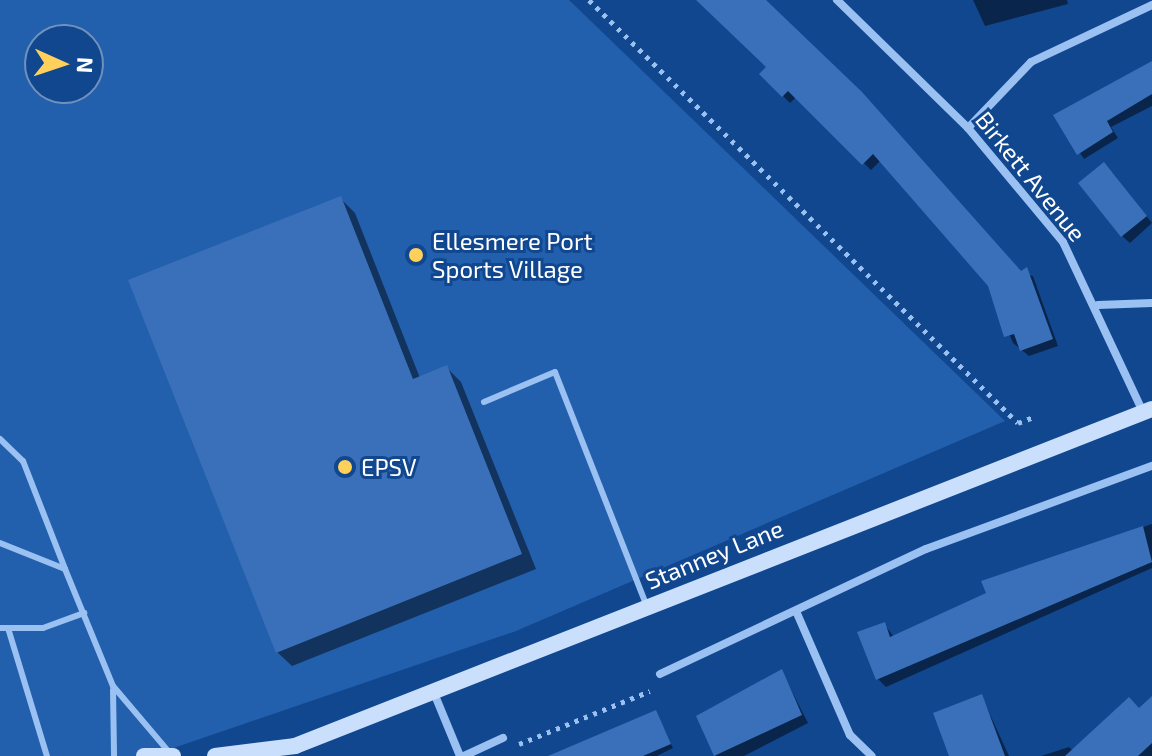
<!DOCTYPE html>
<style>
body{margin:0}
#map{position:relative;width:1152px;height:756px;overflow:hidden;background:#11478f;font-family:"Exo 2",sans-serif}
div>[style]{position:absolute}
.green>*{inset:0;background:#2260ae}
.shadow>*{inset:0;background:#0007}
.building>*{inset:0;background:#3970b9}
.path>*{height:5px;margin-top:-2.5px;transform-origin:0;background:repeating-linear-gradient(90deg,#9ac1f2 0 4px,transparent 0 10px)}
.service>*{height:6px;margin:-3px;padding:0 3px;transform-origin:3px;border-radius:3px;background:#9ac1f2}
.minor>*{height:8px;margin:-4px;padding:0 4px;transform-origin:4px;border-radius:4px;background:#9ac1f2}
.secondary>*{height:16px;margin:-8px;padding:0 8px;transform-origin:8px;border-radius:8px;background:#c9dffc}
.dots>*{width:22px;height:22px;translate:-50% -50%;box-sizing:border-box;border:4px solid #11478f;border-radius:50%}
span{translate:-50% -50%;white-space:nowrap;text-align:center;line-height:1.15;-webkit-text-stroke:6px #11478f;paint-order:stroke}
.street-label{font-size:24px;color:#fff}
.poi-label{font-size:24px;color:#fff}
.left{translate:0 -50%;text-align:left}
.north{position:absolute;left:24px;top:24px;width:80px;height:80px;box-sizing:border-box;background:#11478f;border:2px solid #7091bc;border-radius:50%;rotate:93deg;font-size:22px;font-weight:700;line-height:32px;text-align:center;color:#fff}
.north::after{content:'';display:block;margin:auto;width:28px;height:36px;background:#ffd15b;clip-path:polygon(50% 0,100% 100%,50% 72%,0 100%)}
</style>
<div id="map">
<div class="green">
<div style="clip-path:polygon(evenodd,0 0,569px 0,1005px 421px,516px 631px,150px 756px,0 756px,0 0,40px 40px,88px 40px,88px 88px,40px 88px,40px 40px)"></div>
</div>
<div class="shadow">
<div style="clip-path:polygon(701px 0,764px 0,1021px 273px,1033px 276px,1058px 346px,1029px 356px,1013px 343px,989px 285px,881px 160px,871px 170px,796px 97px,790px 103px,761px 74px,768px 67px)"></div>
<div style="clip-path:polygon(973px 0,1067px 0,1068px 4px,985px 26px)"></div>
<div style="clip-path:polygon(1152px 63px,1152px 106px,1111px 127px,1118px 138px,1084px 159px,1056px 116px)"></div>
<div style="clip-path:polygon(1112px 172px,1152px 223px,1130px 243px,1122px 236px)"></div>
<div style="clip-path:polygon(340px 198px,355px 213px,420px 378px,447px 368px,461px 382px,536px 569px,292px 666px,277px 652px)"></div>
<div style="clip-path:polygon(1152px 524px,1152px 568px,886px 687px,878px 679px,860px 633px,884px 624px,894px 637px,988px 594px,983px 582px)"></div>
<div style="clip-path:polygon(782px 672px,808px 723px,744px 756px,716px 756px,698px 717px)"></div>
<div style="clip-path:polygon(982px 697px,1009px 756px,951px 756px)"></div>
<div style="clip-path:polygon(1152px 701px,1152px 756px,1104px 756px,1139px 710px)"></div>
<div style="clip-path:polygon(655px 712px,673px 748px,657px 756px,562px 756px)"></div>
<div style="clip-path:polygon(1069px 747px,1078px 756px,1041px 756px)"></div>
</div>
<div class="building">
<div style="clip-path:polygon(696px 0,766px 0,862px 92px,1021px 271px,1027px 267px,1053px 339px,1020px 351px,1014px 334px,1004px 337px,988px 286px,873px 154px,862px 165px,788px 91px,782px 97px,759px 74px,766px 67px)"></div>
<div style="clip-path:polygon(1152px 61px,1152px 94px,1107px 121px,1113px 132px,1077px 155px,1053px 115px)"></div>
<div style="clip-path:polygon(1104px 162px,1147px 216px,1121px 237px,1078px 183px)"></div>
<div style="clip-path:polygon(341px 196px,413px 379px,447px 365px,522px 554px,276px 653px,128px 280px)"></div>
<div style="clip-path:polygon(1143px 526px,1152px 562px,876px 680px,857px 632px,885px 622px,890px 637px,986px 593px,981px 581px)"></div>
<div style="clip-path:polygon(782px 669px,802px 715px,714px 756px,696px 716px)"></div>
<div style="clip-path:polygon(982px 694px,1005px 756px,949px 756px,933px 713px)"></div>
<div style="clip-path:polygon(1152px 696px,1152px 743px,1138px 756px,1065px 756px,1129px 697px,1139px 708px)"></div>
<div style="clip-path:polygon(656px 710px,671px 744px,643px 756px,548px 756px)"></div>
</div>
<div class="path">
<div style="left:589px;top:0;width:602px;rotate:44.6deg"></div>
<div style="left:1018px;top:423px;width:17px;rotate:-21deg"></div>
<div style="left:519px;top:744px;width:141px;rotate:-22deg"></div>
</div>
<div class="service">
<div style="left:484px;top:402px;width:77px;rotate:-22.9deg"></div>
<div style="left:555px;top:372px;width:252px;rotate:68.6deg"></div>
<div style="left:0;top:439px;width:32px;rotate:44deg"></div>
<div style="left:23px;top:461px;width:116px;rotate:68.7deg"></div>
<div style="left:0;top:543px;width:70px;rotate:21.8deg"></div>
<div style="left:65px;top:569px;width:126px;rotate:67.7deg"></div>
<div style="left:113px;top:686px;width:87px;rotate:49.7deg"></div>
<div style="left:0;top:628px;width:43px"></div>
<div style="left:43px;top:628px;width:44px;rotate:-20.1deg"></div>
<div style="left:8px;top:628px;width:134px;rotate:73.1deg"></div>
<div style="left:113px;top:690px;width:66px;rotate:89.1deg"></div>
</div>
<div class="minor">
<div style="left:837px;top:0;width:183px;rotate:44.3deg"></div>
<div style="left:968px;top:128px;width:148px;rotate:50.2deg"></div>
<div style="left:1063px;top:242px;width:188px;rotate:64.8deg"></div>
<div style="left:968px;top:128px;width:91px;rotate:-46.3deg"></div>
<div style="left:1031px;top:62px;width:134px;rotate:-25.2deg"></div>
<div style="left:1098px;top:305px;width:54px;rotate:-2.1deg"></div>
<div style="left:796px;top:611px;width:135px;rotate:66.5deg"></div>
<div style="left:850px;top:735px;width:30px;rotate:44deg"></div>
<div style="left:660px;top:674px;width:294px;rotate:-25.2deg"></div>
<div style="left:926px;top:549px;width:241px;rotate:-20.2deg"></div>
<div style="left:434px;top:693px;width:68px;rotate:67.6deg"></div>
<div style="left:464px;top:756px;width:43px;rotate:-24.8deg"></div>
</div>
<div class="secondary">
<div style="left:144px;top:756px;width:29px"></div>
<div style="left:215px;top:756px;width:81px;rotate:-7.1deg"></div>
<div style="left:295px;top:746px;width:921px;rotate:-21.47deg"></div>
</div>
<div class="dots">
<div style="left:416px;top:255px;background:#ffd15b"></div>
<div style="left:345px;top:467px;background:#ffd15b"></div>
</div>
<div class="street-label">
<span style="left:1031px;top:176px;rotate:51deg">Birkett Avenue</span>
<span style="left:714px;top:554px;rotate:-22deg">Stanney Lane</span>
</div>
<div class="poi-label">
<span class="left" style="left:432px;top:255px">Ellesmere Port<br>Sports Village</span>
<span class="left" style="left:361px;top:467px">EPSV</span>
</div>
<div class="north">N</div>
</div>
